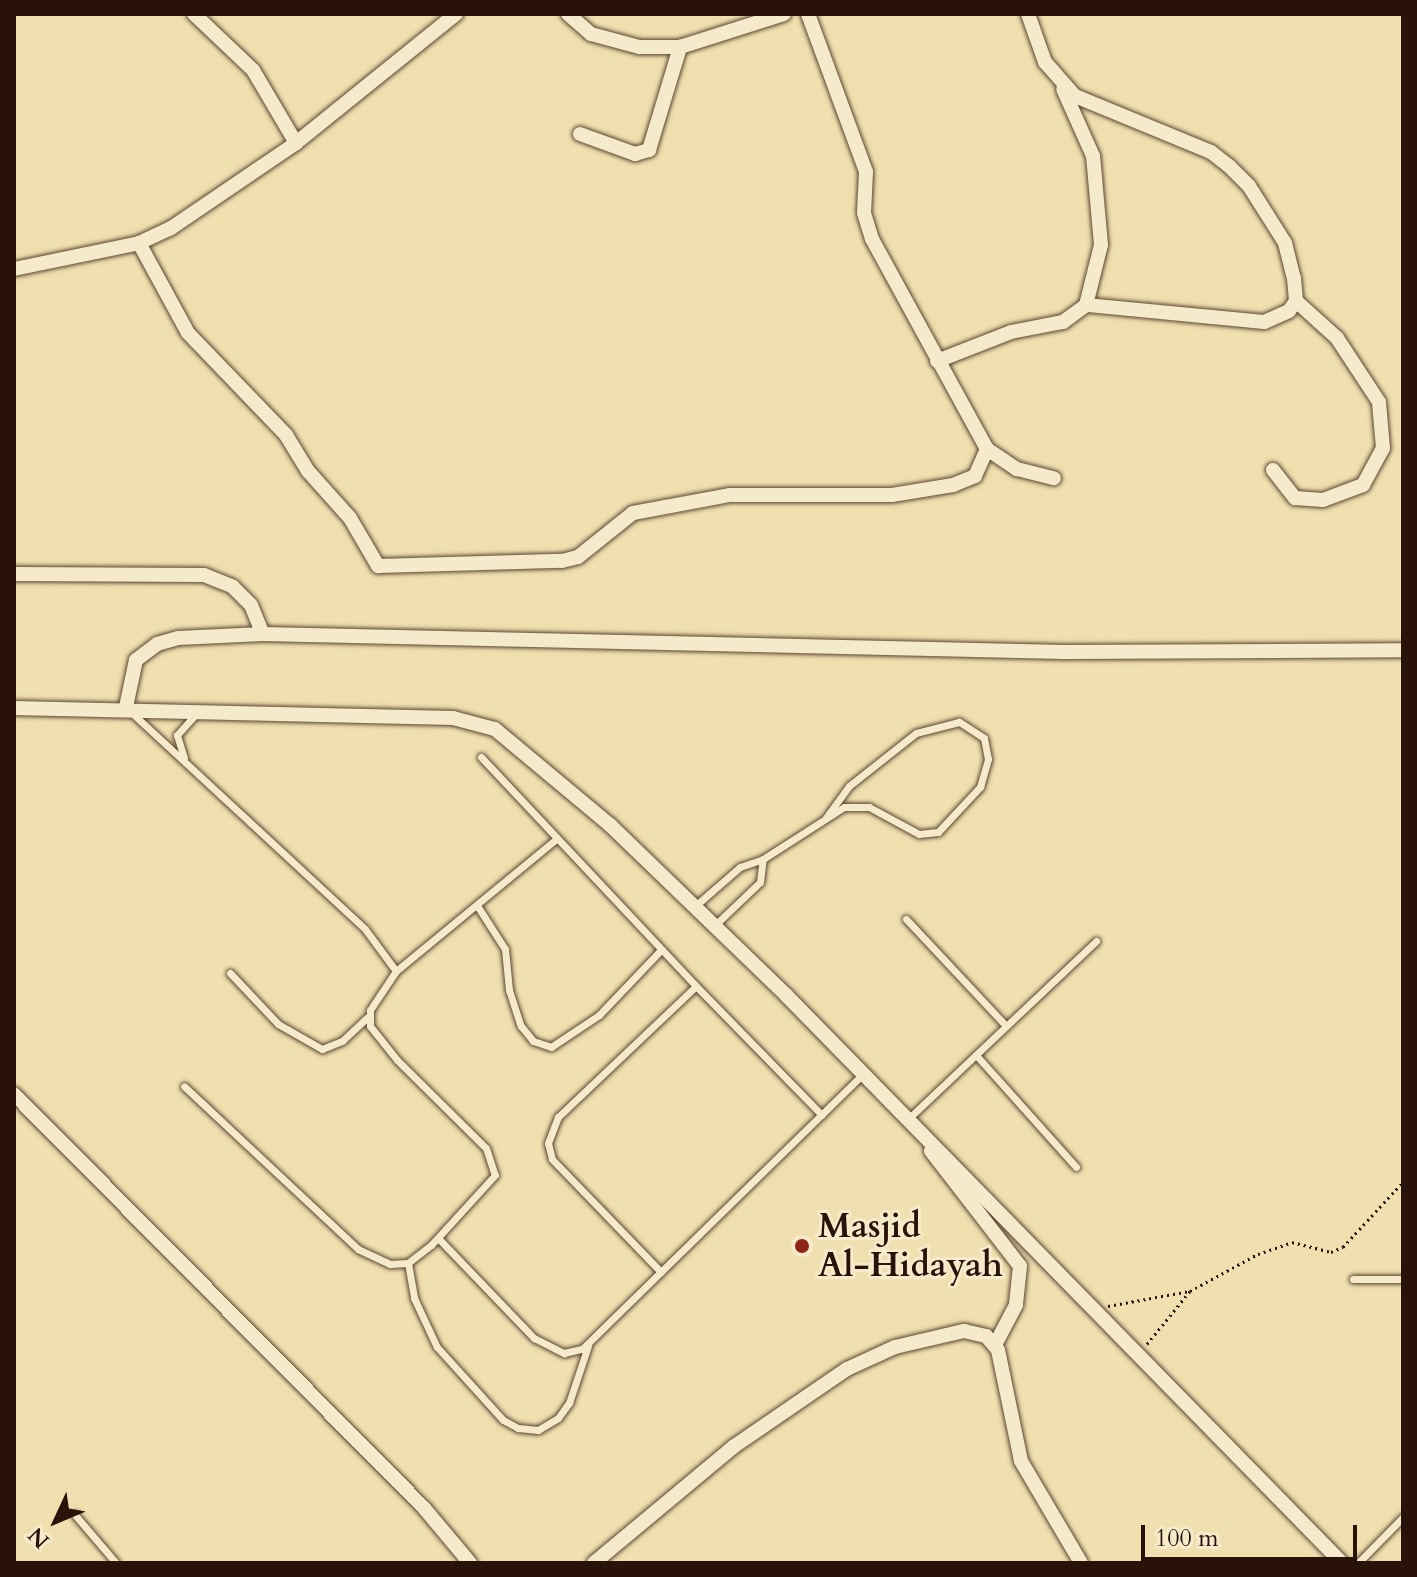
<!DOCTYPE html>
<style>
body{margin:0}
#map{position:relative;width:1417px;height:1577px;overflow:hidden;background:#f0e0af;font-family:Cardo,serif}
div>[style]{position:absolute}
.path>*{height:3px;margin-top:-1.5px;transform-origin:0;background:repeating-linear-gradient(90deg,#291209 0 2px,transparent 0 6px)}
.roads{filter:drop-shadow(0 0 2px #5b4632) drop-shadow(0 0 2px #5b4632)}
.lane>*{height:7px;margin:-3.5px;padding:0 3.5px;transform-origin:3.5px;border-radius:3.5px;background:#f5ebcb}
.street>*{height:14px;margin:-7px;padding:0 7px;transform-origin:7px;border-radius:7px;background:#f5ebcb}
.dots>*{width:22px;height:22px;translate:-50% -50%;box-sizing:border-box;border:4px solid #f5ebcb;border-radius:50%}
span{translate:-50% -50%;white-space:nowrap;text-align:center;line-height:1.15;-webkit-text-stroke:6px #f5ebcb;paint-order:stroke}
.poi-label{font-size:34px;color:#291209;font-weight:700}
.left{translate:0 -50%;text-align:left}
.frame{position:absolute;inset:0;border:16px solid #291209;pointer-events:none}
.north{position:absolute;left:16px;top:1481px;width:80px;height:80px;-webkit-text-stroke:6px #f5ebcb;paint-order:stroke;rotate:226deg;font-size:22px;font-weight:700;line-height:32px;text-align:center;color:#291209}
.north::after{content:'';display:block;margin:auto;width:28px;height:36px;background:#291209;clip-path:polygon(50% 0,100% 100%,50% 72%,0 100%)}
.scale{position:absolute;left:1141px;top:1525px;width:216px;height:36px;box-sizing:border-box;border:4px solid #291209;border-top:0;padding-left:10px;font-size:24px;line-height:28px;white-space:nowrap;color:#291209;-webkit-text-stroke:6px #f5ebcb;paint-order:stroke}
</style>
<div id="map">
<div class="path">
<div style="left:1108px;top:1306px;width:83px;rotate:-10.4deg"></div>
<div style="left:1190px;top:1291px;width:77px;rotate:-28.6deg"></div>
<div style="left:1258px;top:1254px;width:36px;rotate:-19deg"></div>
<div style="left:1292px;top:1242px;width:40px;rotate:14.4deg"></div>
<div style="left:1331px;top:1252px;width:13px;rotate:-23deg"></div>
<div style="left:1343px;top:1247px;width:88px;rotate:-47.3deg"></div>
<div style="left:1147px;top:1344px;width:68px;rotate:-50.9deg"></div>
</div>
<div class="roads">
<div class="lane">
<div style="left:133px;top:714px;width:316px;rotate:42.8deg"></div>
<div style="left:365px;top:929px;width:52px;rotate:53.6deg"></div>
<div style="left:396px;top:971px;width:47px;rotate:123.7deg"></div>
<div style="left:370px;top:1010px;width:16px;rotate:90deg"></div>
<div style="left:370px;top:1026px;width:43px;rotate:51.5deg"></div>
<div style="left:397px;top:1060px;width:125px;rotate:44.7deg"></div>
<div style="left:486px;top:1148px;width:28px;rotate:72deg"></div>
<div style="left:495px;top:1175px;width:95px;rotate:132.4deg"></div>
<div style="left:431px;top:1245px;width:29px;rotate:142deg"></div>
<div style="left:408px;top:1263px;width:18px;rotate:177deg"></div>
<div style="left:390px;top:1264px;width:35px;rotate:-155deg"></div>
<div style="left:358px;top:1249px;width:238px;rotate:-136.9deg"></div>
<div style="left:481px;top:757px;width:314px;rotate:46.8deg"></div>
<div style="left:184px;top:758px;width:24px;rotate:-107deg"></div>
<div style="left:177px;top:735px;width:27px;rotate:-48deg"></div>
<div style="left:478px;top:907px;width:50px;rotate:57.3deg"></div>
<div style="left:505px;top:949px;width:41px;rotate:84.4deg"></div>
<div style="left:509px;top:990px;width:38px;rotate:72deg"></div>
<div style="left:521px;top:1026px;width:19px;rotate:51deg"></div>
<div style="left:533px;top:1041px;width:19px;rotate:18deg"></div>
<div style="left:551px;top:1047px;width:58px;rotate:-33.7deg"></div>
<div style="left:599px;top:1015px;width:87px;rotate:-46.4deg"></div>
<div style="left:694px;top:907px;width:61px;rotate:-41deg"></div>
<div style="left:740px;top:867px;width:24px;rotate:-19deg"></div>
<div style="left:763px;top:859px;width:96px;rotate:-32.7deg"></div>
<div style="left:844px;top:807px;width:25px"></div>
<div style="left:869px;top:807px;width:57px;rotate:28.4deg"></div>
<div style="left:919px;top:834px;width:19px;rotate:-6deg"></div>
<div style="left:938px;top:832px;width:62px;rotate:-47deg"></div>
<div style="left:980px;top:787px;width:29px;rotate:-74deg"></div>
<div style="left:988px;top:759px;width:21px;rotate:-101deg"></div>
<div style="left:984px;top:738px;width:30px;rotate:-147deg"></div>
<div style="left:959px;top:722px;width:44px;rotate:165.7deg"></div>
<div style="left:916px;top:733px;width:85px;rotate:141.7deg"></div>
<div style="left:849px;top:786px;width:39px;rotate:126deg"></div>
<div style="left:906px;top:919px;width:146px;rotate:46.9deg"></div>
<div style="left:715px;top:925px;width:62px;rotate:-43.7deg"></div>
<div style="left:760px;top:882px;width:23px;rotate:-83deg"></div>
<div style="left:396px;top:971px;width:207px;rotate:-39.5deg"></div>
<div style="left:230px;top:973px;width:70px;rotate:46.7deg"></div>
<div style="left:278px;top:1024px;width:51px;rotate:29.6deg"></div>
<div style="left:322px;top:1049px;width:22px;rotate:-22deg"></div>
<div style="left:342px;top:1041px;width:35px;rotate:-43deg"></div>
<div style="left:976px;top:1055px;width:150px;rotate:48.2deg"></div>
<div style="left:908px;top:1119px;width:259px;rotate:-43.4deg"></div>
<div style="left:438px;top:1238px;width:139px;rotate:46.2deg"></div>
<div style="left:534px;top:1338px;width:34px;rotate:27deg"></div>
<div style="left:564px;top:1353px;width:18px;rotate:-13deg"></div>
<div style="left:582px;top:1349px;width:390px;rotate:-44.4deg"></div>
<div style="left:408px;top:1263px;width:36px;rotate:80deg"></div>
<div style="left:414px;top:1298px;width:54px;rotate:64.9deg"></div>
<div style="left:437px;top:1347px;width:98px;rotate:47.9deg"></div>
<div style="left:503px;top:1420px;width:17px;rotate:28deg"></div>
<div style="left:518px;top:1428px;width:20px;rotate:6deg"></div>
<div style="left:538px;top:1430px;width:23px;rotate:-31deg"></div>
<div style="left:558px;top:1418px;width:19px;rotate:-54deg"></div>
<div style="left:569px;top:1403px;width:60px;rotate:-71.6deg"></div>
<div style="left:661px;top:1272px;width:157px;rotate:-134deg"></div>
<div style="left:552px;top:1159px;width:16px;rotate:-104deg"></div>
<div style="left:548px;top:1143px;width:28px;rotate:-69deg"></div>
<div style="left:558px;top:1117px;width:190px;rotate:-43.5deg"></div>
<div style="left:696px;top:986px;width:180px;rotate:45.7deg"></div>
<div style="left:1353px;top:1279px;width:50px"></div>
<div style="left:75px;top:1515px;width:63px;rotate:49.5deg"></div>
<div style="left:1358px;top:1563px;width:64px;rotate:-45.6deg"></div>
</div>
<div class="street">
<div style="left:194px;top:14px;width:81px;rotate:43.5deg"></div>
<div style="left:253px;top:70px;width:85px;rotate:59.5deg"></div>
<div style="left:568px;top:14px;width:30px;rotate:41deg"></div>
<div style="left:591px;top:34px;width:50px;rotate:15.2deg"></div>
<div style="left:639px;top:47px;width:41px"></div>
<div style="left:680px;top:47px;width:109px;rotate:-17.6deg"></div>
<div style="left:808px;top:14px;width:168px;rotate:69.8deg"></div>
<div style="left:866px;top:172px;width:41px;rotate:92.8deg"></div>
<div style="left:864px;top:213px;width:27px;rotate:73deg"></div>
<div style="left:872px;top:239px;width:239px;rotate:61.3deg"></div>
<div style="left:987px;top:449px;width:36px;rotate:34deg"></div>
<div style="left:1017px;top:469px;width:38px;rotate:14deg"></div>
<div style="left:1028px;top:14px;width:51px;rotate:70.5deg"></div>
<div style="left:1045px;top:62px;width:45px;rotate:48.6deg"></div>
<div style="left:1075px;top:96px;width:147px;rotate:22.4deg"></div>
<div style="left:1211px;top:152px;width:23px;rotate:38deg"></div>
<div style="left:1229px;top:166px;width:28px;rotate:45deg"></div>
<div style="left:1249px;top:186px;width:67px;rotate:57.7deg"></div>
<div style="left:1285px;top:243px;width:36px;rotate:76deg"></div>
<div style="left:1294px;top:278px;width:23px;rotate:85deg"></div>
<div style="left:1296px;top:301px;width:12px;rotate:125deg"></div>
<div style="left:1289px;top:311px;width:27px;rotate:156deg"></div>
<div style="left:1264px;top:322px;width:179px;rotate:-174.5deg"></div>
<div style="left:580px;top:134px;width:59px;rotate:20deg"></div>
<div style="left:635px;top:154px;width:15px;rotate:-16deg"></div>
<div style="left:649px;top:150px;width:108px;rotate:-73.2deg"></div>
<div style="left:139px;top:243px;width:102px;rotate:61.4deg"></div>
<div style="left:188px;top:333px;width:141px;rotate:46.1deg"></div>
<div style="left:286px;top:435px;width:42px;rotate:58.6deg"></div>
<div style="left:308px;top:471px;width:63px;rotate:48.2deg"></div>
<div style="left:350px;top:518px;width:56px;rotate:59.7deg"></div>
<div style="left:378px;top:566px;width:184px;rotate:-1.6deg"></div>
<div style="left:562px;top:561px;width:16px;rotate:-14deg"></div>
<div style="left:578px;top:557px;width:70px;rotate:-38.7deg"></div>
<div style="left:633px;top:513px;width:99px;rotate:-10.5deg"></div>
<div style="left:730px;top:495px;width:162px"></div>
<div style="left:892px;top:495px;width:62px;rotate:-9.3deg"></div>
<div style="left:953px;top:485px;width:24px;rotate:-22deg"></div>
<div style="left:975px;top:476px;width:30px;rotate:-66deg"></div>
<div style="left:14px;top:269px;width:128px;rotate:-11.7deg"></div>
<div style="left:139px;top:243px;width:35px;rotate:-25deg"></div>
<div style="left:171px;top:228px;width:151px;rotate:-34.2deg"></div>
<div style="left:296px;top:143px;width:206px;rotate:-38.9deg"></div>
<div style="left:937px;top:361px;width:79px;rotate:-21.4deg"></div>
<div style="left:1011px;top:332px;width:53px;rotate:-10.9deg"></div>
<div style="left:1063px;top:322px;width:29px;rotate:-36deg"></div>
<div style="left:1086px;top:305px;width:62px;rotate:-76deg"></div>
<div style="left:1101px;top:245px;width:89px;rotate:-95.1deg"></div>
<div style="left:1093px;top:156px;width:73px;rotate:-114.1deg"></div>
<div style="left:1273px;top:470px;width:36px;rotate:52deg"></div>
<div style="left:1295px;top:498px;width:28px;rotate:4deg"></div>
<div style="left:1323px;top:500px;width:43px;rotate:-20.6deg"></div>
<div style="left:1363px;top:485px;width:42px;rotate:-61.6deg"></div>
<div style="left:1383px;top:448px;width:46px;rotate:-95deg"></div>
<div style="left:1379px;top:402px;width:77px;rotate:-123.3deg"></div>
<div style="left:1337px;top:338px;width:55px;rotate:-137.9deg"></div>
<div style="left:14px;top:574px;width:190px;rotate:0.3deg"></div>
<div style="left:204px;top:575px;width:31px;rotate:22deg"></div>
<div style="left:233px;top:587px;width:25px;rotate:45deg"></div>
<div style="left:251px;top:605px;width:31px;rotate:68deg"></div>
<div style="left:126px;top:707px;width:48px;rotate:-78deg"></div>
<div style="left:136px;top:660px;width:26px;rotate:-37deg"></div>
<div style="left:157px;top:644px;width:22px;rotate:-16deg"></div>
<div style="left:178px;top:638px;width:85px;rotate:-2.7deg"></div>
<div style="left:263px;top:634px;width:801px;rotate:1.29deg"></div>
<div style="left:1064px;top:652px;width:339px;rotate:-0.3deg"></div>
<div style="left:14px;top:708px;width:439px;rotate:1.3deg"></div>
<div style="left:453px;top:718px;width:43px;rotate:14.7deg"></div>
<div style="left:495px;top:729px;width:150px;rotate:39.9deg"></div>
<div style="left:610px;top:825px;width:245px;rotate:44deg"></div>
<div style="left:786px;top:995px;width:795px;rotate:45.61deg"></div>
<div style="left:14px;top:1094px;width:583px;rotate:45.28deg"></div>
<div style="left:424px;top:1508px;width:72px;rotate:50.1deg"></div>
<div style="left:931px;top:1151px;width:145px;rotate:52.3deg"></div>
<div style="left:1020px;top:1266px;width:39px;rotate:96deg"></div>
<div style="left:1016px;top:1305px;width:45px;rotate:117.7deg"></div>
<div style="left:594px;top:1563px;width:181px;rotate:-39.8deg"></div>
<div style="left:733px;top:1447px;width:138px;rotate:-34.4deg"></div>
<div style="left:847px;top:1369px;width:53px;rotate:-24.6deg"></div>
<div style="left:895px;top:1347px;width:71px;rotate:-13.1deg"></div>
<div style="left:964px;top:1331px;width:23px;rotate:13deg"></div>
<div style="left:986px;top:1336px;width:18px;rotate:49deg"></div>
<div style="left:998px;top:1350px;width:113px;rotate:78.3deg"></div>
<div style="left:1021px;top:1461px;width:118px;rotate:59.5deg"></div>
</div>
</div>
<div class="dots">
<div style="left:802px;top:1246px;background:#8f2418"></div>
</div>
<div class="poi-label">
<span class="left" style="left:818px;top:1246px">Masjid<br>Al-Hidayah</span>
</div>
<div class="frame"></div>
<div class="north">N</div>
<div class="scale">100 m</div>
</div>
